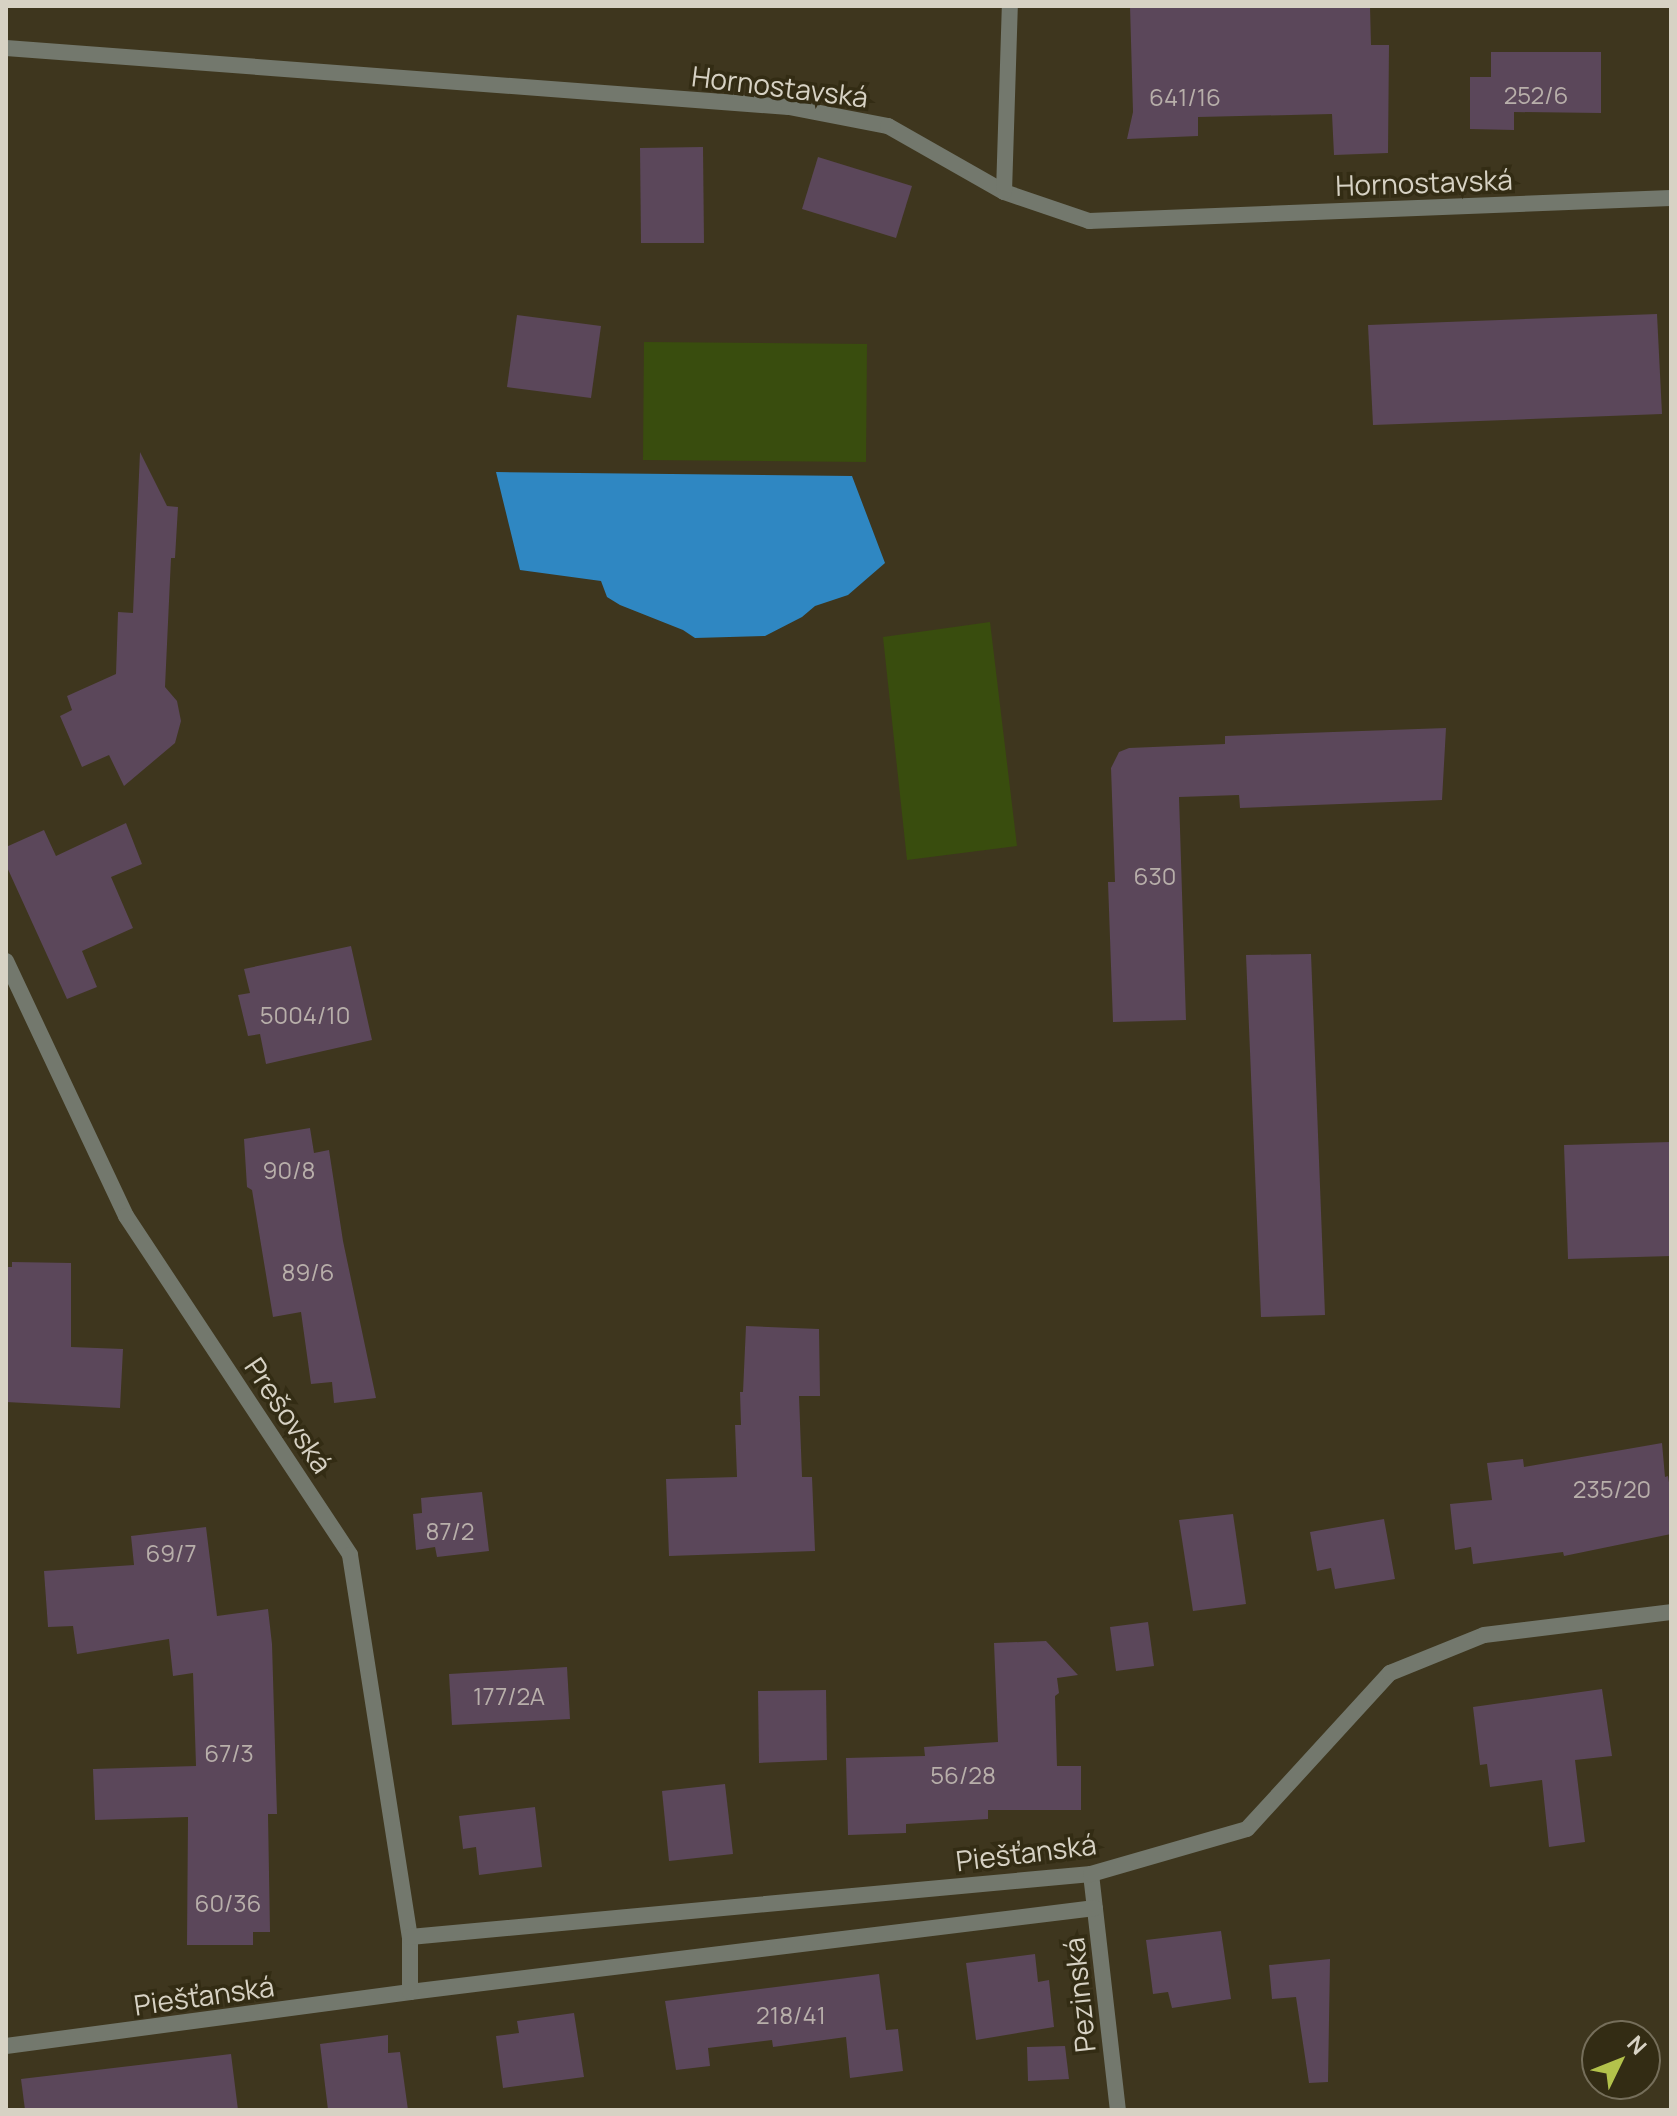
<!DOCTYPE html>
<meta charset="utf-8">
<style>
body{margin:0}
#map{position:relative;width:1677px;height:2116px;overflow:hidden;background:#3e361e;font-family:Manrope,sans-serif}
div>[style]{position:absolute}
.green>*{inset:0;background:#394d0e}
.water>*{inset:0;background:#2f87c2}
.building>*{inset:0;background:#5b475a}
.minor>*{height:16px;margin:-8px;padding:0 8px;transform-origin:8px;border-radius:8px;background:#73786d}
span{translate:-50% -50%;white-space:nowrap;text-align:center;line-height:1.15;-webkit-text-stroke:7px #332c14;paint-order:stroke}
.number-label{font-size:24px;color:#b8afaa}
.number-label span{-webkit-text-stroke-width:0}
.street-label{font-size:28px;color:#d7d2c4}
.frame{position:absolute;inset:0;border:8px solid #d7d2c4;pointer-events:none}
.north{position:absolute;left:1581px;top:2020px;width:80px;height:80px;box-sizing:border-box;background:#332c14;border:2px solid #756e5a;border-radius:50%;rotate:47deg;font-size:22px;font-weight:700;line-height:32px;text-align:center;color:#d7d2c4}
.north::after{content:'';display:block;margin:auto;width:28px;height:36px;background:#b3c24b;clip-path:polygon(50% 0,100% 100%,50% 72%,0 100%)}
</style>
<div id="map">
<div class="green">
<div style="clip-path:polygon(644px 342px,867px 344px,866px 462px,643px 460px)"></div>
<div style="clip-path:polygon(990px 622px,1017px 846px,907px 860px,883px 637px)"></div>
</div>
<div class="water">
<div style="clip-path:polygon(496px 472px,852px 476px,885px 563px,848px 595px,815px 606px,802px 617px,765px 636px,695px 638px,683px 630px,620px 605px,607px 597px,601px 581px,520px 570px)"></div>
</div>
<div class="building">
<div style="clip-path:polygon(1130px 6px,1370px 6px,1371px 45px,1389px 45px,1388px 153px,1334px 155px,1332px 114px,1198px 117px,1198px 136px,1127px 139px,1133px 112px)"></div>
<div style="clip-path:polygon(1491px 52px,1601px 52px,1601px 113px,1514px 112px,1514px 130px,1470px 129px,1470px 77px,1491px 77px)"></div>
<div style="clip-path:polygon(703px 147px,704px 243px,641px 243px,640px 148px)"></div>
<div style="clip-path:polygon(818px 157px,912px 186px,896px 238px,802px 209px)"></div>
<div style="clip-path:polygon(1657px 314px,1662px 414px,1373px 425px,1368px 325px)"></div>
<div style="clip-path:polygon(517px 315px,601px 326px,591px 398px,507px 387px)"></div>
<div style="clip-path:polygon(140px 452px,167px 506px,178px 507px,175px 558px,171px 558px,165px 687px,177px 701px,181px 721px,175px 743px,124px 786px,109px 755px,82px 767px,60px 716px,72px 710px,67px 696px,116px 674px,118px 612px,133px 613px)"></div>
<div style="clip-path:polygon(1446px 728px,1442px 800px,1240px 808px,1239px 795px,1179px 797px,1186px 1020px,1113px 1022px,1108px 882px,1115px 882px,1111px 768px,1119px 752px,1129px 748px,1225px 744px,1225px 736px)"></div>
<div style="clip-path:polygon(126px 823px,142px 864px,111px 877px,133px 928px,82px 951px,97px 987px,67px 999px,6px 865px,6px 847px,44px 830px,56px 856px)"></div>
<div style="clip-path:polygon(351px 946px,372px 1040px,266px 1064px,260px 1034px,248px 1036px,238px 995px,250px 993px,244px 969px)"></div>
<div style="clip-path:polygon(1311px 954px,1325px 1315px,1261px 1317px,1246px 955px)"></div>
<div style="clip-path:polygon(310px 1128px,314px 1153px,329px 1150px,343px 1241px,376px 1398px,334px 1403px,332px 1382px,311px 1384px,301px 1312px,273px 1317px,252px 1190px,247px 1187px,244px 1139px)"></div>
<div style="clip-path:polygon(1671px 1142px,1671px 1256px,1568px 1259px,1564px 1145px)"></div>
<div style="clip-path:polygon(12px 1262px,71px 1263px,71px 1347px,123px 1349px,120px 1408px,6px 1402px,6px 1267px,12px 1267px)"></div>
<div style="clip-path:polygon(746px 1326px,819px 1329px,820px 1396px,799px 1396px,802px 1477px,812px 1477px,815px 1551px,669px 1556px,666px 1479px,737px 1477px,735px 1425px,741px 1425px,740px 1392px,743px 1392px)"></div>
<div style="clip-path:polygon(1662px 1443px,1665px 1477px,1668px 1476px,1671px 1496px,1671px 1534px,1564px 1556px,1563px 1552px,1473px 1564px,1471px 1547px,1455px 1550px,1450px 1504px,1492px 1500px,1487px 1463px,1523px 1459px,1524px 1467px)"></div>
<div style="clip-path:polygon(482px 1492px,489px 1551px,437px 1557px,435px 1547px,416px 1550px,413px 1514px,422px 1513px,421px 1498px)"></div>
<div style="clip-path:polygon(1233px 1514px,1246px 1604px,1193px 1611px,1179px 1520px)"></div>
<div style="clip-path:polygon(1384px 1519px,1395px 1579px,1335px 1589px,1331px 1568px,1317px 1571px,1310px 1532px)"></div>
<div style="clip-path:polygon(206px 1527px,217px 1616px,268px 1609px,272px 1644px,277px 1814px,268px 1814px,270px 1932px,253px 1932px,253px 1945px,187px 1945px,188px 1817px,95px 1820px,93px 1769px,196px 1766px,193px 1673px,173px 1676px,169px 1639px,77px 1654px,73px 1626px,48px 1627px,44px 1571px,134px 1565px,131px 1536px)"></div>
<div style="clip-path:polygon(1148px 1622px,1154px 1666px,1116px 1671px,1110px 1627px)"></div>
<div style="clip-path:polygon(1046px 1641px,1078px 1675px,1057px 1678px,1059px 1693px,1055px 1696px,1057px 1766px,1081px 1766px,1081px 1810px,988px 1810px,988px 1819px,906px 1824px,906px 1833px,848px 1835px,846px 1758px,925px 1756px,924px 1747px,998px 1742px,994px 1643px)"></div>
<div style="clip-path:polygon(567px 1667px,570px 1719px,452px 1725px,449px 1674px)"></div>
<div style="clip-path:polygon(1602px 1689px,1612px 1756px,1575px 1760px,1585px 1842px,1549px 1847px,1542px 1780px,1490px 1787px,1487px 1764px,1480px 1765px,1473px 1707px)"></div>
<div style="clip-path:polygon(826px 1690px,827px 1760px,759px 1763px,758px 1691px)"></div>
<div style="clip-path:polygon(725px 1784px,733px 1854px,669px 1861px,662px 1791px)"></div>
<div style="clip-path:polygon(535px 1807px,542px 1867px,479px 1875px,476px 1847px,463px 1849px,459px 1816px)"></div>
<div style="clip-path:polygon(1221px 1931px,1231px 1999px,1172px 2008px,1168px 1992px,1153px 1994px,1146px 1940px)"></div>
<div style="clip-path:polygon(1035px 1954px,1038px 1982px,1049px 1980px,1054px 2027px,976px 2040px,966px 1963px)"></div>
<div style="clip-path:polygon(1330px 1959px,1328px 2082px,1309px 2083px,1296px 1997px,1272px 1999px,1269px 1965px)"></div>
<div style="clip-path:polygon(879px 1974px,886px 2030px,898px 2029px,903px 2071px,850px 2078px,846px 2037px,773px 2047px,772px 2040px,708px 2048px,710px 2066px,676px 2070px,665px 2001px)"></div>
<div style="clip-path:polygon(574px 2013px,584px 2077px,503px 2088px,496px 2036px,519px 2033px,517px 2021px)"></div>
<div style="clip-path:polygon(388px 2035px,388px 2053px,400px 2052px,408px 2110px,328px 2110px,320px 2044px)"></div>
<div style="clip-path:polygon(1065px 2046px,1069px 2079px,1028px 2081px,1027px 2047px)"></div>
<div style="clip-path:polygon(231px 2054px,238px 2110px,25px 2110px,21px 2079px)"></div>
</div>
<div class="minor">
<div style="left:6px;top:48px;width:785px;rotate:4.31deg"></div>
<div style="left:789px;top:107px;width:101px;rotate:10.9deg"></div>
<div style="left:888px;top:126px;width:133px;rotate:29.6deg"></div>
<div style="left:1004px;top:192px;width:90px;rotate:18.8deg"></div>
<div style="left:1089px;top:221px;width:582px;rotate:-2.26deg"></div>
<div style="left:1004px;top:192px;width:186px;rotate:-88.2deg"></div>
<div style="left:6px;top:961px;width:282px;rotate:64.8deg"></div>
<div style="left:126px;top:1216px;width:406px;rotate:56.5deg"></div>
<div style="left:350px;top:1555px;width:387px;rotate:81.1deg"></div>
<div style="left:1091px;top:1874px;width:238px;rotate:83.5deg"></div>
<div style="left:410px;top:1992px;width:690px;rotate:-6.99deg"></div>
<div style="left:6px;top:2046px;width:408px;rotate:-7.6deg"></div>
<div style="left:410px;top:1992px;width:55px;rotate:-90deg"></div>
<div style="left:410px;top:1937px;width:684px;rotate:-5.29deg"></div>
<div style="left:1091px;top:1874px;width:162px;rotate:-16.1deg"></div>
<div style="left:1247px;top:1829px;width:212px;rotate:-47.5deg"></div>
<div style="left:1390px;top:1673px;width:101px;rotate:-22deg"></div>
<div style="left:1484px;top:1635px;width:188px;rotate:-7deg"></div>
</div>
<div class="number-label">
<span style="left:1536px;top:95px">252/6</span>
<span style="left:1185px;top:97px">641/16</span>
<span style="left:1155px;top:876px">630</span>
<span style="left:305px;top:1015px">5004/10</span>
<span style="left:289px;top:1170px">90/8</span>
<span style="left:308px;top:1272px">89/6</span>
<span style="left:1612px;top:1489px">235/20</span>
<span style="left:450px;top:1531px">87/2</span>
<span style="left:171px;top:1553px">69/7</span>
<span style="left:509px;top:1696px">177/2A</span>
<span style="left:229px;top:1753px">67/3</span>
<span style="left:963px;top:1775px">56/28</span>
<span style="left:228px;top:1903px">60/36</span>
<span style="left:791px;top:2015px">218/41</span>
</div>
<div class="street-label">
<span style="left:780px;top:86px;rotate:7deg">Hornostavská</span>
<span style="left:1424px;top:182px;rotate:-2deg">Hornostavská</span>
<span style="left:289px;top:1415px;rotate:56deg">Prešovská</span>
<span style="left:1026px;top:1852px;rotate:-7deg">Piešťanská</span>
<span style="left:204px;top:1995px;rotate:-8deg">Piešťanská</span>
<span style="left:1079px;top:1995px;rotate:-96deg">Pezinská</span>
</div>
<div class="frame"></div>
<div class="north">N</div>
</div>
